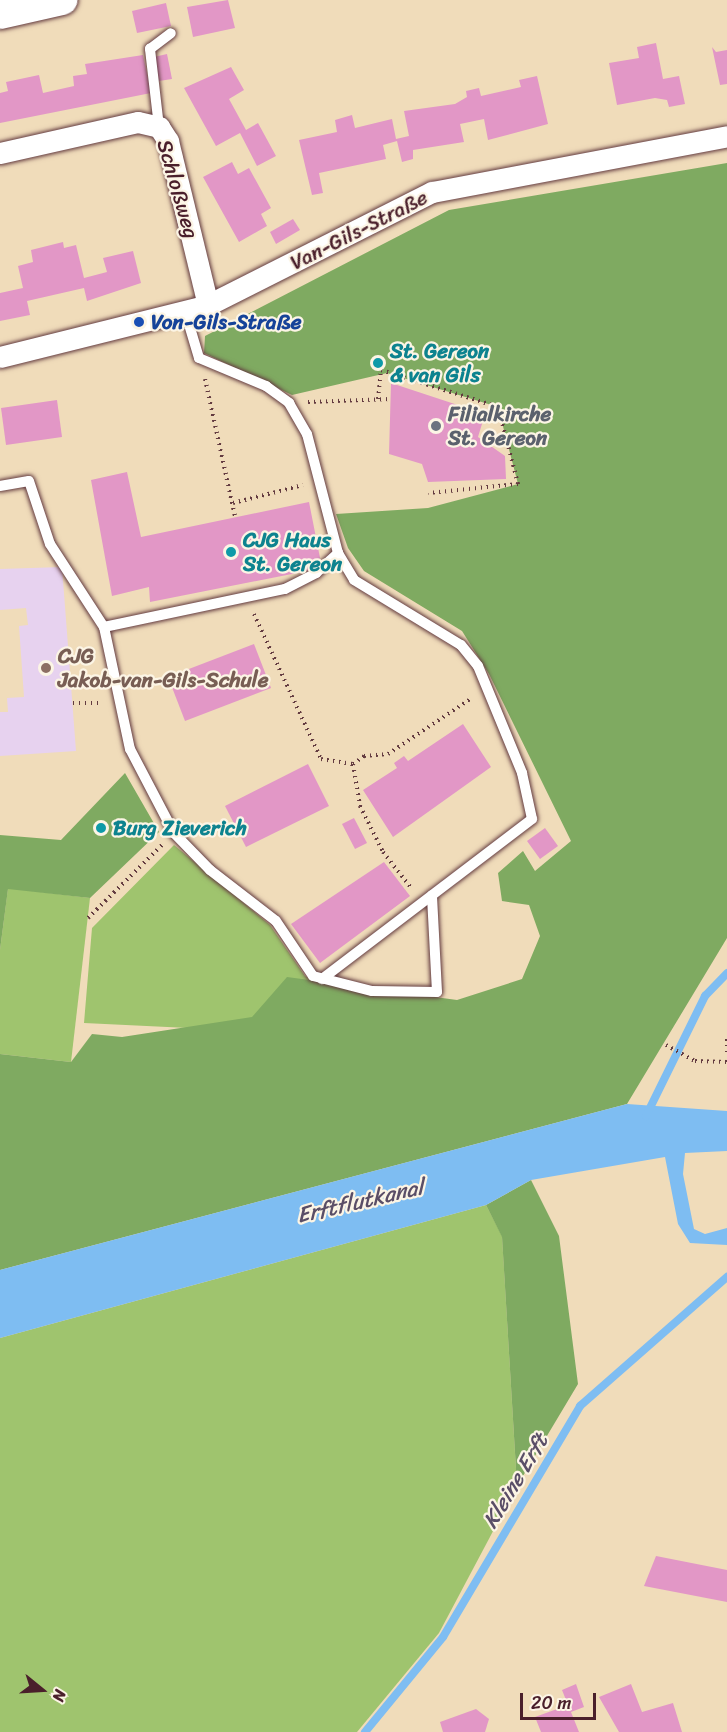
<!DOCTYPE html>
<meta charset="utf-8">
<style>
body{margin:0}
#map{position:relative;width:727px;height:1732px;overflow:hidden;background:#f0dcba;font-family:Sriracha,sans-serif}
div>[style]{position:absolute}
.built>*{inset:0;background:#e7d2ef}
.green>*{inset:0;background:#9fc46e}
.forest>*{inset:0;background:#7faa61}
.water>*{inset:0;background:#7ebdf2}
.stream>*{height:8px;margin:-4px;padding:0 4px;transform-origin:4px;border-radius:4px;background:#7ebdf2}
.building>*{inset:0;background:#e297c6}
.path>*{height:4px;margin-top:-2px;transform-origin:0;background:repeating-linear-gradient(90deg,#633b40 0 1.5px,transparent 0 6px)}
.roads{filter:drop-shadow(0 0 2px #633b40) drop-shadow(0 0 2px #633b40)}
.lane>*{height:10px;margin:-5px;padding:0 5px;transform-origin:5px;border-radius:5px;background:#fff}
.street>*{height:21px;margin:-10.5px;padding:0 10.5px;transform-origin:10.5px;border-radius:10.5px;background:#fff}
.secondary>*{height:30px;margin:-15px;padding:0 15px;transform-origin:15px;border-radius:15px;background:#fff}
.dots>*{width:16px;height:16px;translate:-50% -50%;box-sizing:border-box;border:3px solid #fcf5e5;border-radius:50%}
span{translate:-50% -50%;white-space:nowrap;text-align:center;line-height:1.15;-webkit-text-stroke:4.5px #fcf5e5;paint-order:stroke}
.street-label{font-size:21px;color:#4a1f2b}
.transit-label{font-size:21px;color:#164399;font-weight:700}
.left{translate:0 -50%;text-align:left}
.culture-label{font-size:21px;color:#0d838f;font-weight:700}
.worship-label{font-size:21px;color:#5b616d;font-weight:700}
.education-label{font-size:21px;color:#785e54;font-weight:700}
.water-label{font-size:22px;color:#5a4e67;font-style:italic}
.north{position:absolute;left:12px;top:1660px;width:60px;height:60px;-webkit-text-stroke:4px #fcf5e5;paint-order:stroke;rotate:108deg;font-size:16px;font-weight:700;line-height:24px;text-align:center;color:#4a1f2b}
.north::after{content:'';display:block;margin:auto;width:21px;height:27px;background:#4a1f2b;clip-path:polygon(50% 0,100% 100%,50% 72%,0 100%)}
.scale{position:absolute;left:520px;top:1693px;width:76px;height:27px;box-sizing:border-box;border:3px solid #4a1f2b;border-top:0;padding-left:8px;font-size:18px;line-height:21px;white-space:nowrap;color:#4a1f2b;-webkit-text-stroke:4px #fcf5e5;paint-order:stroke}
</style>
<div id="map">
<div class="built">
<div style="clip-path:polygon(62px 567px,76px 751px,0 756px,0 712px,8px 712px,7px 698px,24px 697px,19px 626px,28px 625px,26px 608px,0 610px,0 569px)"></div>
</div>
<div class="green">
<div style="clip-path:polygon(174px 845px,270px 925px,305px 976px,316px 983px,291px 1033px,84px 1023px,92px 928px)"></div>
<div style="clip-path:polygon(8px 888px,90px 898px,71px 1062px,0 1054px,0 950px)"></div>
<div style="clip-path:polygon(486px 1205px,502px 1236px,517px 1486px,439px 1633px,357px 1732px,0 1732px,0 1338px)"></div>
</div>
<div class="forest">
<div style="clip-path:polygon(727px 163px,727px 938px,627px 1104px,0 1270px,0 1054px,71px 1062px,92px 1034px,122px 1037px,252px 1017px,287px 977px,457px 1000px,522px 979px,540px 936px,529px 905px,502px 901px,498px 873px,523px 851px,535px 871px,571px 841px,489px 674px,462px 631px,364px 571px,348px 548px,336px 514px,428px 508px,518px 484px,498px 407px,387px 373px,292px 395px,204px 353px,205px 336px,449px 210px)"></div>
<div style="clip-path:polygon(125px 773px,159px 832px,90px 898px,8px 889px,0 950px,0 835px,61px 840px)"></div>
<div style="clip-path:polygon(531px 1180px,559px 1236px,578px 1384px,517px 1486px,502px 1237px,486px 1205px)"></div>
</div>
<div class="water">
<div style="clip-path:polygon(627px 1104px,727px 1111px,727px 1151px,685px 1153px,683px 1174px,694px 1229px,705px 1234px,727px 1228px,727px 1245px,690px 1243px,678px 1224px,665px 1157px,531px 1180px,486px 1205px,0 1338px,0 1270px)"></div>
</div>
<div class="stream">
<div style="left:646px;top:1116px;width:134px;rotate:-63.8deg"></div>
<div style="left:705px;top:996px;width:32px;rotate:-46deg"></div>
<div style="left:365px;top:1732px;width:123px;rotate:-50.6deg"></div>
<div style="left:443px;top:1637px;width:269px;rotate:-59.3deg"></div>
<div style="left:580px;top:1406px;width:196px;rotate:-41.3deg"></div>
</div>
<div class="building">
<div style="clip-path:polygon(228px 0,235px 28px,193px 37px,187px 7px)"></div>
<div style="clip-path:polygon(166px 3px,171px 26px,137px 33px,132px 11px)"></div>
<div style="clip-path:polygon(656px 43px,663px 79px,679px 76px,685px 104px,669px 107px,667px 100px,655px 98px,617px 105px,609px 63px,639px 58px,637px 47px)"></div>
<div style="clip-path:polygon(712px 47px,716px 52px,727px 50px,727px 84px,720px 85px)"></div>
<div style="clip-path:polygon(167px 54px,172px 79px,159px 81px,154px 57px)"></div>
<div style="clip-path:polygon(143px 55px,151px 93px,0 123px,0 93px,8px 91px,6px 82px,39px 75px,43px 93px,74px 86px,73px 76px,87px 74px,85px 64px)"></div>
<div style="clip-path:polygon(231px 67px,244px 90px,229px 99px,246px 130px,258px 123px,276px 156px,257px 166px,240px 133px,216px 146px,184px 88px)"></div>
<div style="clip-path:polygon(537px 76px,548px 124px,488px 140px,484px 119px,460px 124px,464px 142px,413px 150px,413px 159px,402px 162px,397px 141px,383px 145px,386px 159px,319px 173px,323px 193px,312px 195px,299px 140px,337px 132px,335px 120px,352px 115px,355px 128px,392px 119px,396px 139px,409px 136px,404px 111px,455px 104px,467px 97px,466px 91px,479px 88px,481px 96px,521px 87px,519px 80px)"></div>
<div style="clip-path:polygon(232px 162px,238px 174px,249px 168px,271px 208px,261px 214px,267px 226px,239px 242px,203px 177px)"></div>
<div style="clip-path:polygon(293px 219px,300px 230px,276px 244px,270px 232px)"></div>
<div style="clip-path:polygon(63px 242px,64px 248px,76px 245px,84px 278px,107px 272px,103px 258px,133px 251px,141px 283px,87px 301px,84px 288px,27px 301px,30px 315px,0 321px,0 293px,23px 288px,18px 266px,33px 262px,31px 250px)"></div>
<div style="clip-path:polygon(391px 383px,485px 414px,478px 437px,505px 456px,506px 479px,428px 482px,422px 464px,389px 454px)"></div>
<div style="clip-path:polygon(57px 400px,62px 437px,6px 445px,1px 408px)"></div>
<div style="clip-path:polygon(127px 472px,141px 537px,309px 502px,322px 568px,150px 602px,149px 587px,112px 596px,91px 480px)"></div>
<div style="clip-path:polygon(254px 644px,271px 688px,185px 721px,168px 677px)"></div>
<div style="clip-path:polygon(463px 724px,491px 767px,393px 837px,363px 790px,397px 768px,394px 763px,404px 756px,408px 761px)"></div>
<div style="clip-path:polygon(308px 764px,329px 806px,246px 847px,225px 806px)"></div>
<div style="clip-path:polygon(354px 818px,367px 843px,355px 849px,342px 824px)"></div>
<div style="clip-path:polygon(545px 828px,558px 846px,540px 859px,527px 841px)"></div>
<div style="clip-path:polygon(384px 862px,410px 896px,320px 963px,291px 924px)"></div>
<div style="clip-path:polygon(656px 1556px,727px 1570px,727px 1602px,644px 1586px)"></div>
<div style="clip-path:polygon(576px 1684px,584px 1707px,571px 1712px,579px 1732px,541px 1732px,535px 1717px,568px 1705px,562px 1690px)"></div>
<div style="clip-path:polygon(631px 1684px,642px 1712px,673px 1703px,682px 1732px,619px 1732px,599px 1697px)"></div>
<div style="clip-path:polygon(476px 1709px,489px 1719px,485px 1732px,443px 1732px,440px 1722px)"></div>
</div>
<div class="path">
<div style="left:205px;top:379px;width:141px;rotate:77.7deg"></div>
<div style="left:378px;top:399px;width:29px;rotate:-84deg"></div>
<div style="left:381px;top:370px;width:123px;rotate:17.5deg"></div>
<div style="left:498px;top:407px;width:80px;rotate:75.4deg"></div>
<div style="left:518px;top:484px;width:90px;rotate:174.3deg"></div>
<div style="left:308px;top:402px;width:82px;rotate:-2.1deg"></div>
<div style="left:233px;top:503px;width:72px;rotate:-14.4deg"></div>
<div style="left:254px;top:614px;width:160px;rotate:65.2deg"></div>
<div style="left:321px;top:759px;width:32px;rotate:9deg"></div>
<div style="left:353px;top:764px;width:43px;rotate:80.5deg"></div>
<div style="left:360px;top:806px;width:51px;rotate:63.4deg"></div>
<div style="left:383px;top:852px;width:47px;rotate:51.9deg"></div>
<div style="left:73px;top:703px;width:30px"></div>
<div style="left:353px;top:764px;width:14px;rotate:-36deg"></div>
<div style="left:364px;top:756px;width:24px;rotate:-5deg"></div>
<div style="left:388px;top:754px;width:101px;rotate:-33.7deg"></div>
<div style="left:88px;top:918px;width:105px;rotate:-44.6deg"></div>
<div style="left:727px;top:1039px;width:15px;rotate:90deg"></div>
<div style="left:666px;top:1045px;width:33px;rotate:29deg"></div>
<div style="left:695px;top:1061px;width:32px;rotate:2deg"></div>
</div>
<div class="roads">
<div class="lane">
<div style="left:159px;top:127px;width:79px;rotate:-96.6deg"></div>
<div style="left:150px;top:49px;width:26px;rotate:-37deg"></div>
<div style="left:185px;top:311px;width:49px;rotate:73.4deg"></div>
<div style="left:199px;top:358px;width:73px;rotate:22.7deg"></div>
<div style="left:266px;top:386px;width:29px;rotate:36deg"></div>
<div style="left:289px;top:403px;width:36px;rotate:60deg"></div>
<div style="left:307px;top:434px;width:123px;rotate:75.4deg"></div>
<div style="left:338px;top:553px;width:31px;rotate:59deg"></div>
<div style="left:354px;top:580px;width:125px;rotate:31.3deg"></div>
<div style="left:461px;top:645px;width:27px;rotate:51deg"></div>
<div style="left:478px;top:666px;width:116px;rotate:67.6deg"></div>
<div style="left:522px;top:773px;width:47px;rotate:77.7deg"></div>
<div style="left:532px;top:819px;width:264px;rotate:142.7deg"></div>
<div style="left:0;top:486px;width:29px;rotate:-10deg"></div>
<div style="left:29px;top:481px;width:66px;rotate:71.6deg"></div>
<div style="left:50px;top:544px;width:99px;rotate:57deg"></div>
<div style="left:104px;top:627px;width:125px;rotate:78deg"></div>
<div style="left:130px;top:749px;width:95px;rotate:62.4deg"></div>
<div style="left:174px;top:833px;width:52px;rotate:45.8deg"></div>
<div style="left:210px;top:870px;width:83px;rotate:37.7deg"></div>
<div style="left:276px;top:921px;width:66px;rotate:56.1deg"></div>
<div style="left:313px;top:976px;width:61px;rotate:14.3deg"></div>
<div style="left:372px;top:991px;width:65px;rotate:0.9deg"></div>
<div style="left:437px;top:992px;width:97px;rotate:-93deg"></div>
<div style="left:104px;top:627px;width:185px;rotate:-11.9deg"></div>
<div style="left:285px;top:589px;width:35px;rotate:-27deg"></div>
<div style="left:316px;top:573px;width:30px;rotate:-42deg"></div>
</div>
<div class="street">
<div style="left:0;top:153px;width:141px;rotate:-12.7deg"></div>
<div style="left:138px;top:122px;width:22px;rotate:13deg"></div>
<div style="left:159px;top:127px;width:17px;rotate:57deg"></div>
<div style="left:168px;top:141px;width:169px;rotate:76.3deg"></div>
<div style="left:0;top:357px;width:214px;rotate:-14deg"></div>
<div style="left:208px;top:305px;width:251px;rotate:-26.8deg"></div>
<div style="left:432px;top:192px;width:300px;rotate:-10.7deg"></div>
</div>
<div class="secondary">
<div style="left:0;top:14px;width:64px;rotate:-12.7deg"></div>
</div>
</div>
<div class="dots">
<div style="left:139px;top:322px;background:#1a4fb4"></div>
<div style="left:378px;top:363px;background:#0f9aa8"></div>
<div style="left:436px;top:426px;background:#6b7280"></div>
<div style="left:231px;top:552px;background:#0f9aa8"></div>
<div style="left:46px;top:668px;background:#8d6e63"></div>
<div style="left:101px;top:828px;background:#0f9aa8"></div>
</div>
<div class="street-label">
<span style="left:178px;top:189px;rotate:74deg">Schloßweg</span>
<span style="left:359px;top:230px;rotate:-27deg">Van-Gils-Straße</span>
</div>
<div class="transit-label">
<span class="left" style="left:151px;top:322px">Von-Gils-Straße</span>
</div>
<div class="culture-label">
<span class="left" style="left:390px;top:363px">St. Gereon<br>&amp; van Gils</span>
<span class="left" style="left:243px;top:552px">CJG Haus<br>St. Gereon</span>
<span class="left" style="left:113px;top:828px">Burg Zieverich</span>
</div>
<div class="worship-label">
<span class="left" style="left:448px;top:426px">Filialkirche<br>St. Gereon</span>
</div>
<div class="education-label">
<span class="left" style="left:58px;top:668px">CJG<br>Jakob-van-Gils-Schule</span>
</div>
<div class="water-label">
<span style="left:360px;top:1201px;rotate:-13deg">Erftflutkanal</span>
<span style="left:515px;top:1481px;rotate:-59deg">Kleine Erft</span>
</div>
<div class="north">N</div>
<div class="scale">20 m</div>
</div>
